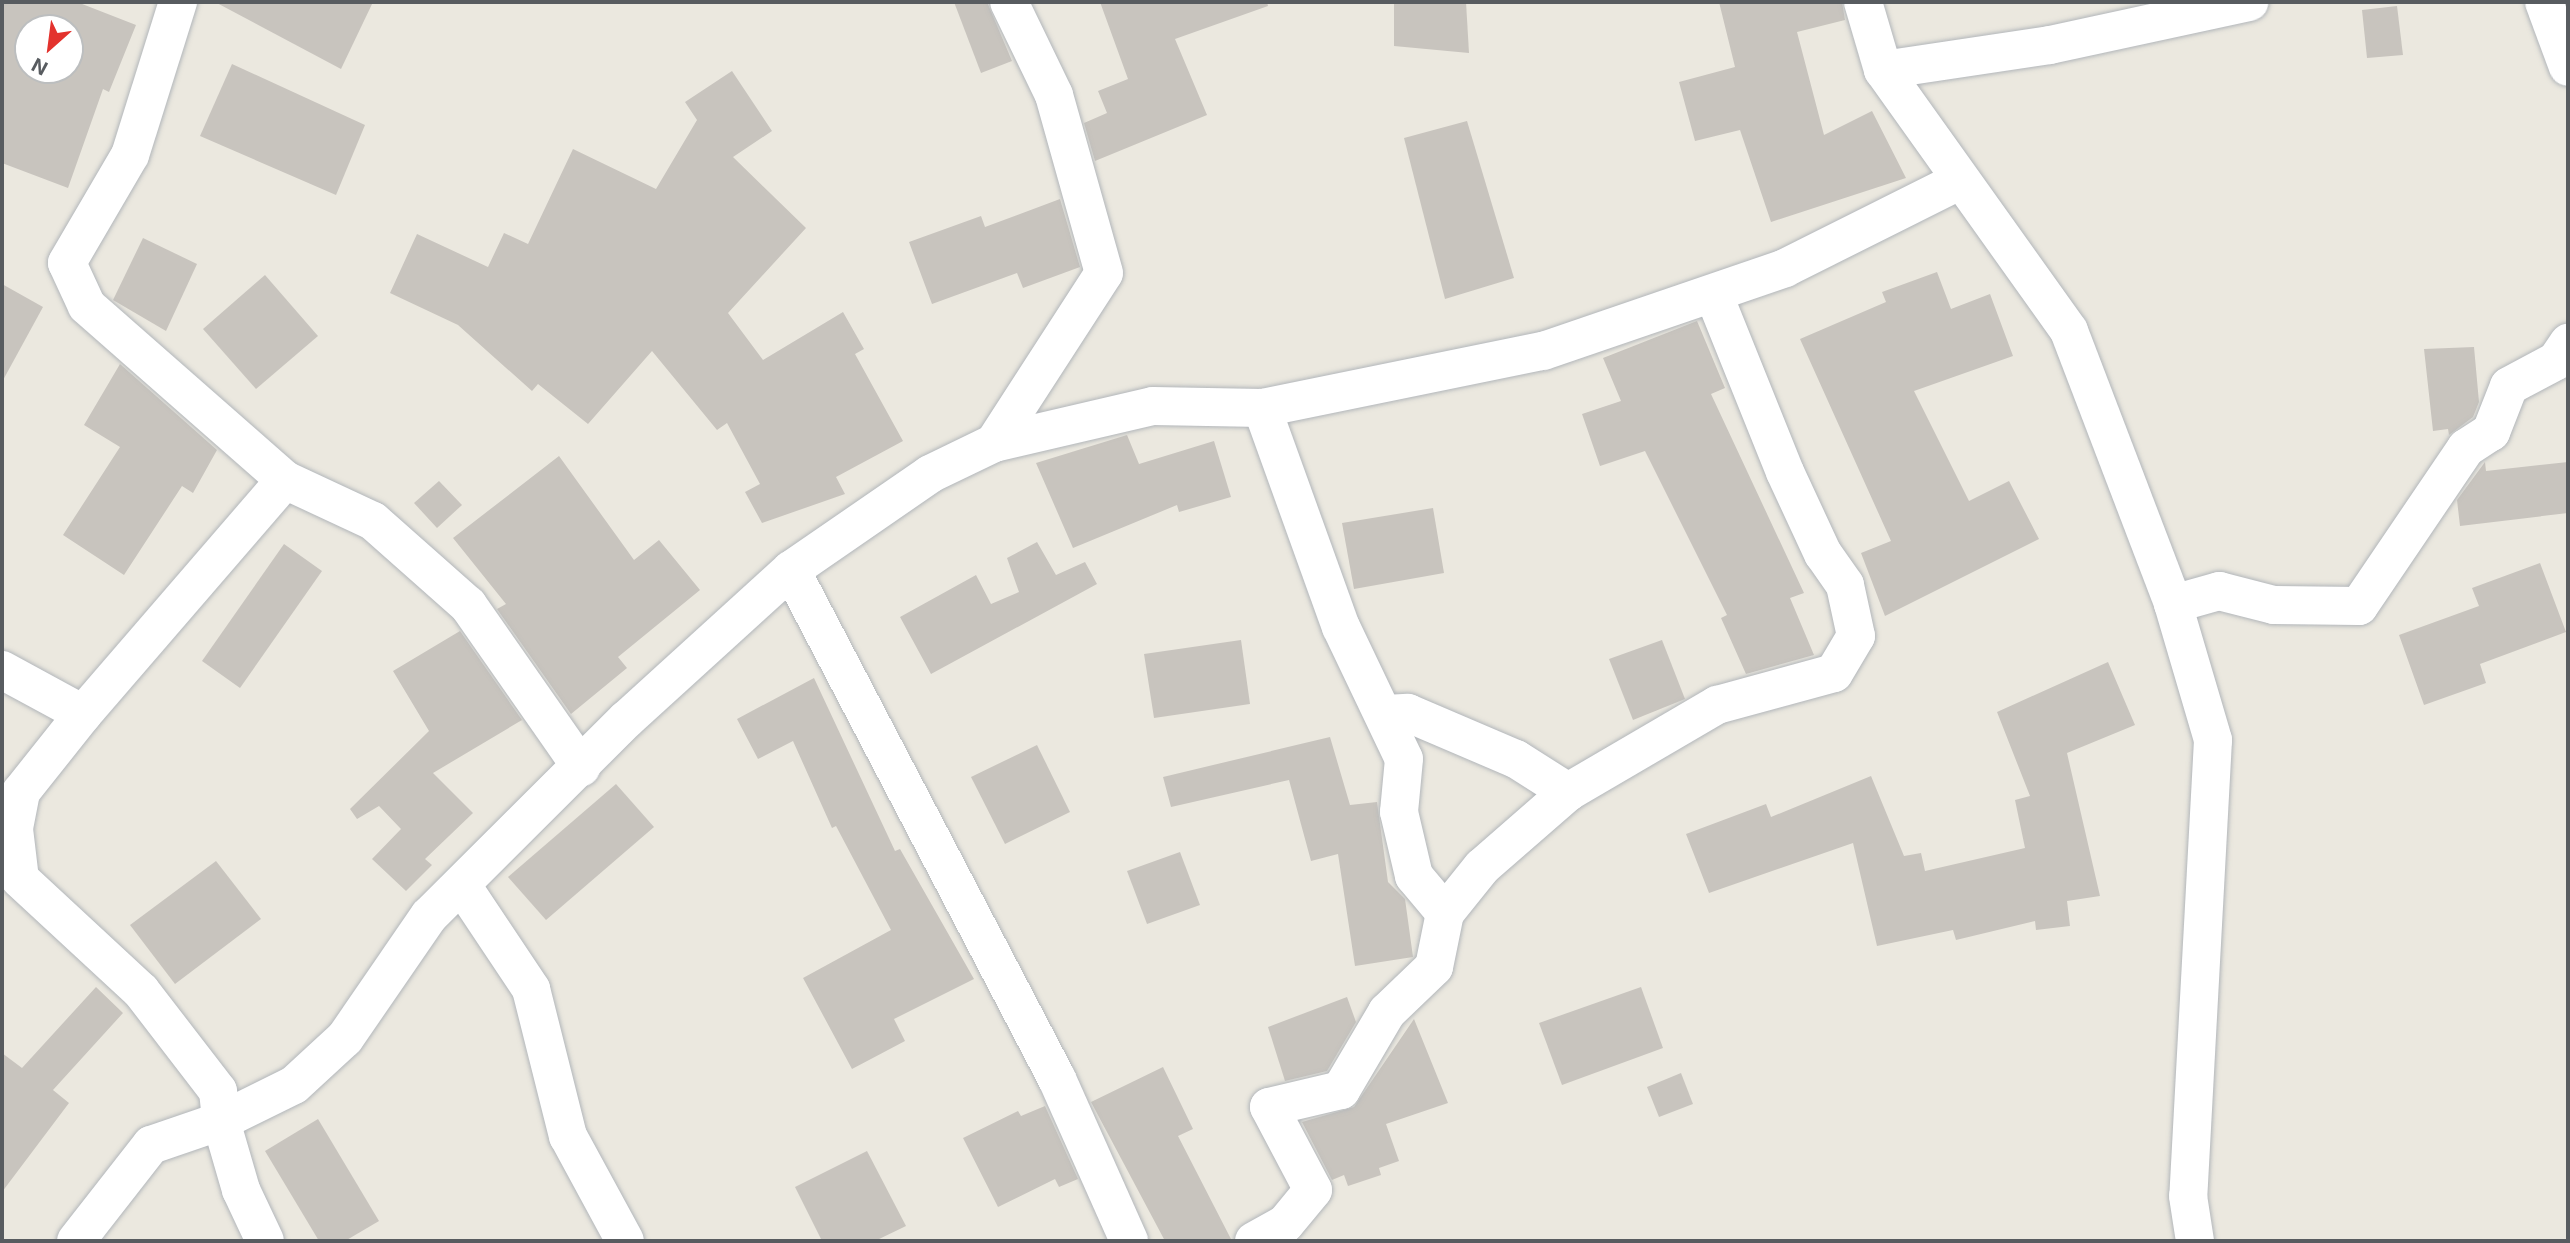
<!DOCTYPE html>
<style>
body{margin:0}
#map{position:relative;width:2570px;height:1243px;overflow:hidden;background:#ebe8df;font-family:Inter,sans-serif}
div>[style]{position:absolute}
.building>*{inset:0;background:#c8c4be}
.roads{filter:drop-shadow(0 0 2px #b2b6ba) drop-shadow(0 0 2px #b2b6ba)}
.street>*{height:38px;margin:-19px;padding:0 19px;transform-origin:19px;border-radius:19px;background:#fff}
span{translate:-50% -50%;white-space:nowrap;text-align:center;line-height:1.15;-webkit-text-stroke:6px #fff;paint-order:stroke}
.frame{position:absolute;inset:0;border:4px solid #585c60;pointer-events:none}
.north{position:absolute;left:14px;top:14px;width:70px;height:70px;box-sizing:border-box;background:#fff;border:2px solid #bcbebf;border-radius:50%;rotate:208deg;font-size:19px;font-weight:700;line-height:28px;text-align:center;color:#585c60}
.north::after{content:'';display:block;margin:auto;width:24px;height:32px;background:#e3322d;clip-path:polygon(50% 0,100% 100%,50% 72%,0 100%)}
</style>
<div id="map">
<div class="building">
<div style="clip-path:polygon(evenodd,2px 2px,77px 2px,136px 25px,109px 92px,103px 89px,68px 188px,2px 163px,2px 2px,28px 28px,70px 28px,70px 70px,28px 70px,28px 28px)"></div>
<div style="clip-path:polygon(215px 2px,373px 2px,341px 69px)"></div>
<div style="clip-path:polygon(954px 2px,987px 2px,1012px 61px,981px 73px)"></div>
<div style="clip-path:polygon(1100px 2px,1267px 2px,1268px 6px,1175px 39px,1207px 115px,1095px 161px,1084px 123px,1107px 113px,1098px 91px,1128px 79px)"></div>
<div style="clip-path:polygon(1394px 2px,1466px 2px,1469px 53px,1394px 46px)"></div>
<div style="clip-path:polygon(1719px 2px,1842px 2px,1845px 20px,1797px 32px,1824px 135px,1872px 111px,1906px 178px,1771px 222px,1740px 130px,1695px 141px,1679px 82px,1735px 67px)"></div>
<div style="clip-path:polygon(2397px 6px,2403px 55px,2367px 58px,2362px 10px)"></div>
<div style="clip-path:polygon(232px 64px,365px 125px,336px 195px,200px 136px)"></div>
<div style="clip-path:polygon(732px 71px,772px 131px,733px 157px,806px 228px,728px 313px,763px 360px,843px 312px,864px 349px,855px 354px,903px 441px,836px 477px,845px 494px,762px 523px,745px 492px,760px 484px,727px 423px,717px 430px,652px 351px,588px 424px,538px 384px,532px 391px,458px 325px,390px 293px,417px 234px,488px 267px,504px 233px,528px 244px,573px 149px,656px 189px,697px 120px,685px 102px)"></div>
<div style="clip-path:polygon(1467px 121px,1514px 278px,1445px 299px,1404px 138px)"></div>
<div style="clip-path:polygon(1060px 199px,1080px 267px,1023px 288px,1017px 273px,932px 304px,909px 242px,981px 216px,985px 227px)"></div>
<div style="clip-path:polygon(143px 238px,197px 264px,166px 331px,113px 300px)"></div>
<div style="clip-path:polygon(1937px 272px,1951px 309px,1990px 294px,2013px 356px,1914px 391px,1969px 501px,2009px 481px,2039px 539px,1885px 616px,1861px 553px,1891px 541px,1800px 339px,1886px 302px,1882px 292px)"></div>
<div style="clip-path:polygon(265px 275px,318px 336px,256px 389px,203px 329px)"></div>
<div style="clip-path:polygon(2px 284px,43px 307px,2px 382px)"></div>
<div style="clip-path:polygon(1697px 321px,1725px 388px,1711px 394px,1804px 593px,1790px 598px,1814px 655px,1746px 674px,1721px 618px,1727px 615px,1645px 451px,1600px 466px,1582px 414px,1621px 401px,1603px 358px)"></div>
<div style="clip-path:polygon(2474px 347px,2479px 402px,2473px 417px,2449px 435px,2448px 429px,2433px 431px,2424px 349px)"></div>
<div style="clip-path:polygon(120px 364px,217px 450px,193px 493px,182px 486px,124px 575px,63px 535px,120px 447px,84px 425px)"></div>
<div style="clip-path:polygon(1127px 435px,1139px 464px,1214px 441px,1231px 497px,1179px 512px,1177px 505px,1073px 548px,1036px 463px)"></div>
<div style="clip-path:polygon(559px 456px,634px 560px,659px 540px,700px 590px,618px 657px,627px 668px,571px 714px,497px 609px,506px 604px,453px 538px)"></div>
<div style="clip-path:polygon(2485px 462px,2486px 471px,2568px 462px,2568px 513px,2460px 526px,2457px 500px)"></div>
<div style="clip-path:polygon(439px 481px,462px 505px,437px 528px,414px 503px)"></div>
<div style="clip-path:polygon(1433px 508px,1444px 573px,1354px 589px,1342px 523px)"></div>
<div style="clip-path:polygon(1037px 542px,1056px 575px,1085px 562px,1097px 584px,931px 674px,900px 617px,976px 575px,991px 604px,1019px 592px,1007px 558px)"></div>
<div style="clip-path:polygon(284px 544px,322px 571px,240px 688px,202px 661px)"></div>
<div style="clip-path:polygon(2540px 563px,2566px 632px,2480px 664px,2486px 683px,2424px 705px,2399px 635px,2479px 606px,2472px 588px)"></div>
<div style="clip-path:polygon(460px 631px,522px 720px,433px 773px,473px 813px,425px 859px,432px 865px,406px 891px,372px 859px,401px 829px,379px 806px,357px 819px,350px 809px,429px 731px,393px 671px)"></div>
<div style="clip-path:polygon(1241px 640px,1250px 704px,1154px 718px,1144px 654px)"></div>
<div style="clip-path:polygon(1662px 640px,1685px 699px,1633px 720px,1609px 659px)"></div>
<div style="clip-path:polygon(2108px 662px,2135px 725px,2067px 753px,2100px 896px,2067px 901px,2070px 926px,2036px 930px,2035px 921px,1956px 940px,1953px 930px,1877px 946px,1853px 843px,1709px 893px,1686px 834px,1766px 804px,1771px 817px,1871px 776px,1904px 856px,1921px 853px,1925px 871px,2025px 848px,2015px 800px,2030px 796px,1997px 712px)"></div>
<div style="clip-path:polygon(814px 678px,895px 851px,900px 849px,974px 979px,894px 1019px,905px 1041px,852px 1069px,803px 978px,891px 930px,836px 826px,832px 828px,793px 741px,758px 759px,737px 719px)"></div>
<div style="clip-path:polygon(1330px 737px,1350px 805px,1377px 802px,1388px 882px,1405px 899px,1413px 957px,1355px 966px,1338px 854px,1311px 861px,1289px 780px,1171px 807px,1163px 777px)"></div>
<div style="clip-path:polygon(1037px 745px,1070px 812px,1005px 844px,971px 777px)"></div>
<div style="clip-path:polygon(616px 784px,654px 827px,546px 920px,508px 877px)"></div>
<div style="clip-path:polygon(1180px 852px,1200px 905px,1147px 924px,1127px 871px)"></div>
<div style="clip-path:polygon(216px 861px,261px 919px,175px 984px,130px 925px)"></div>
<div style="clip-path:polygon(96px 987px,123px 1013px,53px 1090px,69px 1103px,2px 1192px,2px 1053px,22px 1068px)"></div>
<div style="clip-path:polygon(1641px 987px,1663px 1048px,1562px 1085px,1539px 1023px)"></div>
<div style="clip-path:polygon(1347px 997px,1356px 1022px,1327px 1071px,1285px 1081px,1268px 1027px)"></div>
<div style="clip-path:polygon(1414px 1019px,1448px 1103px,1386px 1124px,1399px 1161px,1379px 1168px,1381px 1175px,1348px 1186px,1344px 1175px,1332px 1180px,1302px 1122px,1354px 1107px)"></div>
<div style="clip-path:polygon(1163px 1067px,1193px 1129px,1178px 1136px,1232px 1241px,1165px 1241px,1091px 1102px)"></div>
<div style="clip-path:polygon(1681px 1073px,1693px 1104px,1659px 1117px,1647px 1087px)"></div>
<div style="clip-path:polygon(1045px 1106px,1078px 1179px,1059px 1187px,1055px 1179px,998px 1207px,963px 1138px,1018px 1111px,1021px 1116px)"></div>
<div style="clip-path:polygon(318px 1119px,379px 1221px,345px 1241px,319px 1241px,265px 1151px)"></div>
<div style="clip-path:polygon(867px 1151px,906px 1226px,875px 1241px,822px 1241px,795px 1187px)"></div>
</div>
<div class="roads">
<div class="street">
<div style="left:178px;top:2px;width:160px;rotate:107.4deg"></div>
<div style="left:130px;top:155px;width:125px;rotate:120.3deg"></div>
<div style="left:67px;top:263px;width:47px;rotate:65.1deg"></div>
<div style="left:87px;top:306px;width:264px;rotate:41.3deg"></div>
<div style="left:285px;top:480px;width:97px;rotate:25deg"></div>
<div style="left:373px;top:521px;width:127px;rotate:41.5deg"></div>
<div style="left:468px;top:605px;width:198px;rotate:55.1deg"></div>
<div style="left:1863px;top:2px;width:71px;rotate:73.6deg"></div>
<div style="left:1883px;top:70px;width:320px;rotate:54.5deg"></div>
<div style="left:2069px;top:331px;width:292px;rotate:69.1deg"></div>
<div style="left:2173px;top:604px;width:142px;rotate:73.6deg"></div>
<div style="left:2213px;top:740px;width:457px;rotate:93.1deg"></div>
<div style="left:2188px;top:1196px;width:46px;rotate:81.2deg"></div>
<div style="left:2544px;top:2px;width:69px;rotate:69.7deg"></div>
<div style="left:1883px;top:70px;width:169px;rotate:-8.5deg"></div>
<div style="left:2050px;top:45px;width:204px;rotate:-12.2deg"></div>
<div style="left:1262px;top:408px;width:233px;rotate:70.2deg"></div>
<div style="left:1341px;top:627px;width:146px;rotate:64.5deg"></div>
<div style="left:1404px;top:759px;width:53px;rotate:95.4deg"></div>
<div style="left:1399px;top:812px;width:66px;rotate:76.8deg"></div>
<div style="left:1414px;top:876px;width:48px;rotate:50deg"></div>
<div style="left:994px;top:443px;width:202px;rotate:-57.1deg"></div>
<div style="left:1104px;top:273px;width:185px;rotate:-105.7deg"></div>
<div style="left:1054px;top:95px;width:103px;rotate:-115.8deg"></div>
<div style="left:791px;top:570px;width:574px;rotate:62.41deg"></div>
<div style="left:1057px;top:1079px;width:177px;rotate:66deg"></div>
<div style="left:2173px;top:604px;width:48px;rotate:-15.8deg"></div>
<div style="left:2219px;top:591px;width:57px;rotate:14.3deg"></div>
<div style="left:2274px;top:605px;width:85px;rotate:0.7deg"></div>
<div style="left:2359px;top:606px;width:191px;rotate:-55.9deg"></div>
<div style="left:2466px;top:448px;width:30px;rotate:-33deg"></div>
<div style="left:2491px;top:432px;width:49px;rotate:-68.6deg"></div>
<div style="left:2509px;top:386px;width:53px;rotate:-28deg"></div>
<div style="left:2556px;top:361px;width:22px;rotate:-56deg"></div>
<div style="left:2px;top:670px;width:92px;rotate:28.5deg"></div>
<div style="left:83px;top:714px;width:100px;rotate:128.5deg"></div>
<div style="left:21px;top:792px;width:38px;rotate:101deg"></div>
<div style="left:14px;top:829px;width:50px;rotate:83.2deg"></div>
<div style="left:20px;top:879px;width:165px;rotate:42.8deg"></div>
<div style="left:141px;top:991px;width:126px;rotate:52.4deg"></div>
<div style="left:218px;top:1091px;width:30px;rotate:84deg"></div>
<div style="left:221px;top:1121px;width:81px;rotate:-26.3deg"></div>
<div style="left:294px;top:1085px;width:69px;rotate:-42.7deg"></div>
<div style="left:345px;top:1038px;width:148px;rotate:-55.5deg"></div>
<div style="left:429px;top:916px;width:279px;rotate:-44.9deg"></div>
<div style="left:627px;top:719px;width:222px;rotate:-42.3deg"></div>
<div style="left:791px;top:570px;width:169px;rotate:-34.6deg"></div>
<div style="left:930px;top:474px;width:71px;rotate:-25.8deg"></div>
<div style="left:994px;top:443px;width:163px;rotate:-13.1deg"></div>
<div style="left:1153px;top:406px;width:109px;rotate:1.1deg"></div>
<div style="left:1262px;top:408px;width:287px;rotate:-11.5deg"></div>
<div style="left:1543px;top:351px;width:256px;rotate:-18.9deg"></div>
<div style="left:1785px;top:268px;width:195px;rotate:-26.6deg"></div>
<div style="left:83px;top:714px;width:309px;rotate:-49.2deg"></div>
<div style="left:1386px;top:714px;width:22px;rotate:-3deg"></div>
<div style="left:1408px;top:713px;width:117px;rotate:23.1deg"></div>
<div style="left:1516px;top:759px;width:62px;rotate:32.4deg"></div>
<div style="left:463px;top:887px;width:123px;rotate:56.3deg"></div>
<div style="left:531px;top:989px;width:152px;rotate:75.9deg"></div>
<div style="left:568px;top:1136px;width:119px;rotate:61.5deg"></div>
<div style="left:76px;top:1241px;width:122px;rotate:-52deg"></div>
<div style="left:151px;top:1145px;width:74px;rotate:-18.9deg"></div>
<div style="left:221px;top:1121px;width:72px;rotate:73.8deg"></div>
<div style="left:241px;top:1190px;width:56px;rotate:64.8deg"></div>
<div style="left:1254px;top:1241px;width:35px;rotate:-29deg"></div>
<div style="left:1285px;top:1224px;width:44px;rotate:-50.5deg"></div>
<div style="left:1313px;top:1190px;width:94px;rotate:-117.9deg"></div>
<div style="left:1269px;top:1107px;width:74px;rotate:-13.3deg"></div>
<div style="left:1341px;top:1090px;width:91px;rotate:-59.5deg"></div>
<div style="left:1387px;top:1012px;width:65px;rotate:-43.8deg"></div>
<div style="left:1434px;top:967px;width:55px;rotate:-78.5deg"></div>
<div style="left:1445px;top:913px;width:59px;rotate:-51.2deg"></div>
<div style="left:1482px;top:867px;width:114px;rotate:-41.1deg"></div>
<div style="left:1568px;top:792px;width:173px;rotate:-30.3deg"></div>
<div style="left:1717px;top:705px;width:121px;rotate:-15.3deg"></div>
<div style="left:1834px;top:673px;width:43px;rotate:-59.3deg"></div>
<div style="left:1856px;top:636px;width:52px;rotate:-102.2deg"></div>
<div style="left:1845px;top:585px;width:38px;rotate:-125deg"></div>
<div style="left:1823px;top:554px;width:90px;rotate:-114.9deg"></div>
<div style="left:1785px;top:472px;width:191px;rotate:-111.9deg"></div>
</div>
</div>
<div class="frame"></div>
<div class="north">N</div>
</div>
